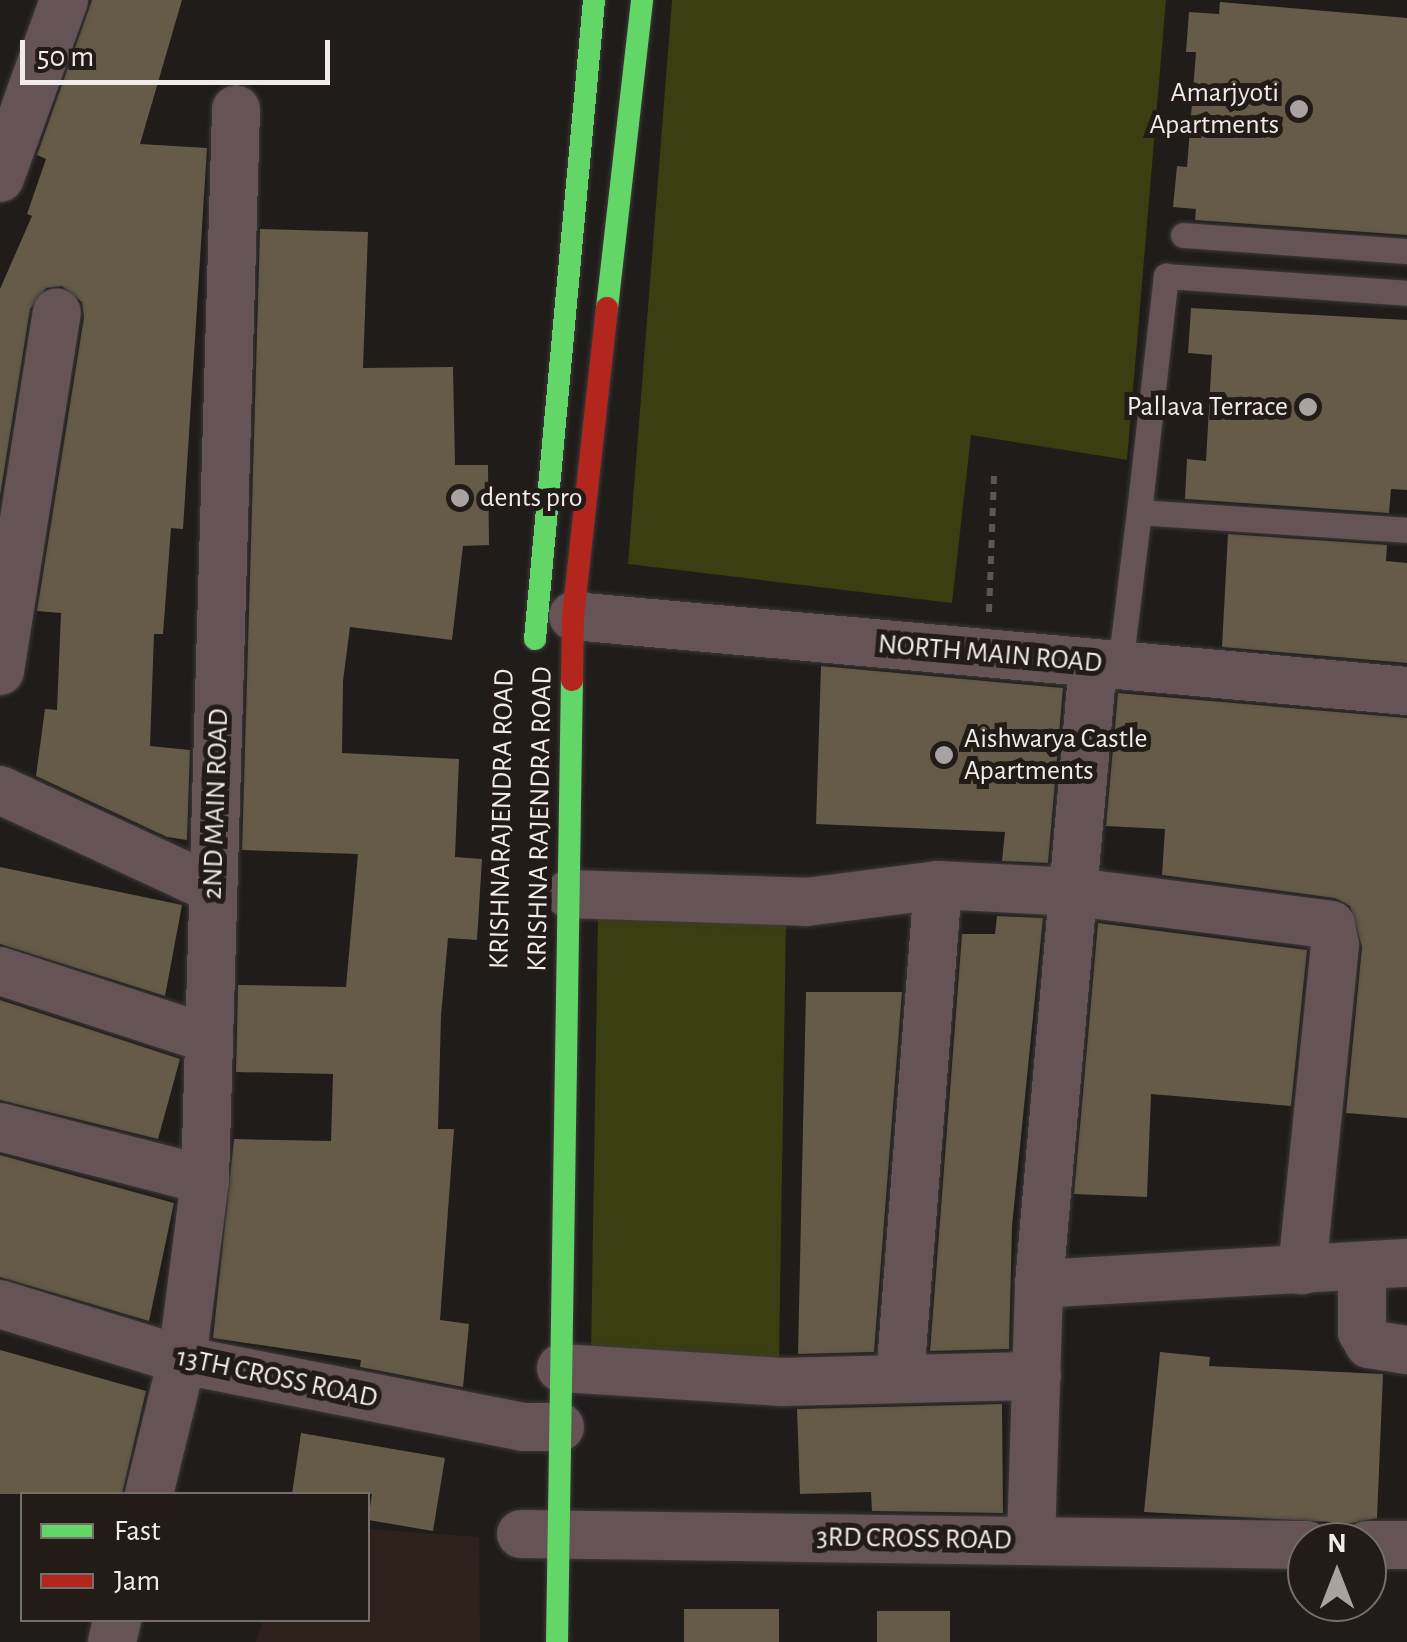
<!DOCTYPE html>
<style>
body{margin:0}
#map{position:relative;width:1407px;height:1642px;overflow:hidden;background:#1f1c1a;font-family:"Alegreya Sans",sans-serif}
div>[style]{position:absolute}
.built>*{inset:0;background:#2e211c}
.green>*{inset:0;background:#3b3e10}
.building>*{inset:0;background:#665b48}
.path>*{height:6px;margin-top:-3px;transform-origin:0;background:repeating-linear-gradient(90deg,#605556 0 8px,transparent 0 16px)}
.roads{filter:drop-shadow(0 0 2px #3c3938) drop-shadow(0 0 2px #3c3938)}
.lane>*{height:25px;margin:-12.5px;padding:0 12.5px;transform-origin:12.5px;border-radius:12.5px;background:#665355}
.street>*{height:48px;margin:-24px;padding:0 24px;transform-origin:24px;border-radius:24px;background:#665355}
.fast>*{height:22px;margin:-11px;padding:0 11px;transform-origin:11px;border-radius:11px;background:#63d668}
.jam>*{height:22px;margin:-11px;padding:0 11px;transform-origin:11px;border-radius:11px;background:#b3261e}
.dots>*{width:28px;height:28px;translate:-50% -50%;box-sizing:border-box;border:5px solid #221b17;border-radius:50%}
span{translate:-50% -50%;white-space:nowrap;text-align:center;line-height:1.15;-webkit-text-stroke:10px #221b17;paint-order:stroke}
.poi-label{font-size:28px;color:#f1ecea}
.right{translate:-100% -50%;text-align:right}
.left{translate:0 -50%;text-align:left}
.street-label{font-size:28px;color:#f1ecea}
.legend{position:absolute;left:20px;top:1492px;width:350px;height:130px;box-sizing:border-box;background:#221b17;border:2px solid #756f6b;margin:0;padding:12px 18px;list-style:none;font-size:30px;color:#f1ecea}
.legend li{display:flex;align-items:center;gap:20px;height:50px}
.legend b{width:50px;border:2px solid #756f6b}
.north{position:absolute;left:1287px;top:1522px;width:100px;height:100px;box-sizing:border-box;background:#221b17;border:2px solid #756f6b;border-radius:50%;rotate:0deg;font-size:28px;font-weight:700;line-height:40px;text-align:center;color:#f1ecea}
.north::after{content:'';display:block;margin:auto;width:35px;height:45px;background:#a8a3a1;clip-path:polygon(50% 0,100% 100%,50% 72%,0 100%)}
.scale{position:absolute;left:20px;top:40px;width:310px;height:45px;box-sizing:border-box;border:5px solid #f1ecea;border-top:0;padding-left:12px;font-size:30px;line-height:35px;white-space:nowrap;color:#f1ecea;-webkit-text-stroke:8px #221b17;paint-order:stroke}
</style>
<div id="map">
<div class="built">
<div style="clip-path:polygon(368px 1529px,479px 1537px,480px 1642px,256px 1642px,263px 1620px,368px 1620px)"></div>
</div>
<div class="green">
<div style="clip-path:polygon(672px 0,1166px 0,1127px 460px,971px 435px,952px 603px,628px 564px)"></div>
<div style="clip-path:polygon(598px 917px,786px 921px,779px 1359px,591px 1356px)"></div>
</div>
<div class="building">
<div style="clip-path:polygon(92px 0,182px 0,140px 144px,207px 148px,183px 529px,171px 528px,163px 634px,154px 634px,150px 746px,190px 750px,187px 840px,167px 837px,36px 776px,45px 709px,57px 710px,61px 613px,37px 611px,84px 317px,82px 302px,62px 286px,46px 288px,30px 309px,0 496px,0 289px,32px 216px,27px 214px,46px 159px,37px 155px)"></div>
<div style="clip-path:polygon(1220px 2px,1407px 18px,1407px 235px,1195px 220px,1196px 209px,1173px 207px,1177px 166px,1187px 167px,1196px 52px,1186px 52px,1189px 12px,1219px 14px)"></div>
<div style="clip-path:polygon(260px 229px,368px 232px,363px 368px,453px 367px,455px 465px,488px 465px,489px 545px,463px 546px,452px 640px,350px 627px,343px 681px,342px 753px,459px 759px,455px 857px,482px 859px,477px 940px,448px 938px,441px 1016px,438px 1129px,454px 1129px,440px 1320px,469px 1324px,463px 1387px,360px 1367px,361px 1360px,213px 1338px,234px 1139px,331px 1141px,333px 1074px,236px 1072px,238px 985px,346px 987px,358px 854px,242px 850px)"></div>
<div style="clip-path:polygon(1191px 308px,1407px 320px,1407px 490px,1391px 489px,1389px 513px,1185px 499px,1187px 459px,1206px 461px,1212px 355px,1188px 353px)"></div>
<div style="clip-path:polygon(1228px 534px,1387px 545px,1386px 561px,1407px 563px,1407px 663px,1222px 647px)"></div>
<div style="clip-path:polygon(821px 666px,1063px 688px,1048px 863px,1002px 861px,1005px 832px,816px 824px)"></div>
<div style="clip-path:polygon(1118px 693px,1407px 718px,1407px 1118px,1346px 1113px,1362px 947px,1350px 906px,1335px 898px,1162px 875px,1165px 829px,1106px 826px)"></div>
<div style="clip-path:polygon(0 867px,182px 905px,165px 996px,0 944px)"></div>
<div style="clip-path:polygon(997px 916px,1043px 918px,1012px 1226px,1009px 1349px,930px 1351px,962px 934px,995px 934px)"></div>
<div style="clip-path:polygon(1098px 923px,1307px 950px,1291px 1106px,1151px 1094px,1147px 1197px,1074px 1194px)"></div>
<div style="clip-path:polygon(806px 992px,902px 992px,874px 1352px,798px 1354px)"></div>
<div style="clip-path:polygon(0 1000px,180px 1059px,158px 1139px,0 1100px)"></div>
<div style="clip-path:polygon(0 1155px,174px 1203px,149px 1321px,0 1277px)"></div>
<div style="clip-path:polygon(0 1350px,146px 1391px,122px 1494px,0 1494px)"></div>
<div style="clip-path:polygon(1160px 1352px,1210px 1357px,1209px 1366px,1383px 1374px,1377px 1518px,1351px 1523px,1144px 1512px)"></div>
<div style="clip-path:polygon(1002px 1404px,1003px 1513px,872px 1511px,871px 1492px,800px 1494px,797px 1409px)"></div>
<div style="clip-path:polygon(301px 1433px,445px 1458px,433px 1531px,368px 1520px,372px 1494px,292px 1494px)"></div>
<div style="clip-path:polygon(684px 1609px,779px 1609px,779px 1642px,684px 1642px)"></div>
<div style="clip-path:polygon(877px 1611px,950px 1611px,950px 1642px,877px 1642px)"></div>
</div>
<div class="path">
<div style="left:989px;top:612px;width:137px;rotate:-87.9deg"></div>
</div>
<div class="roads">
<div class="lane">
<div style="left:1183px;top:235px;width:225px;rotate:4.1deg"></div>
<div style="left:1139px;top:512px;width:238px;rotate:-83.5deg"></div>
<div style="left:1166px;top:276px;width:242px;rotate:4deg"></div>
<div style="left:1120px;top:666px;width:155px;rotate:-83deg"></div>
<div style="left:1139px;top:512px;width:269px;rotate:3.8deg"></div>
</div>
<div class="street">
<div style="left:0;top:178px;width:189px;rotate:-70.2deg"></div>
<div style="left:573px;top:616px;width:837px;rotate:5.14deg"></div>
<div style="left:0;top:671px;width:363px;rotate:-81deg"></div>
<div style="left:0;top:790px;width:235px;rotate:24.9deg"></div>
<div style="left:569px;top:894px;width:237px;rotate:1.9deg"></div>
<div style="left:806px;top:902px;width:133px;rotate:-7.3deg"></div>
<div style="left:0;top:971px;width:220px;rotate:18deg"></div>
<div style="left:0;top:1127px;width:212px;rotate:14.5deg"></div>
<div style="left:1362px;top:1266px;width:66px;rotate:90deg"></div>
<div style="left:1362px;top:1332px;width:14px;rotate:60deg"></div>
<div style="left:1369px;top:1344px;width:38px;rotate:9deg"></div>
<div style="left:1039px;top:1284px;width:369px;rotate:-3.3deg"></div>
<div style="left:0;top:1304px;width:190px;rotate:17.1deg"></div>
<div style="left:182px;top:1360px;width:348px;rotate:11.1deg"></div>
<div style="left:523px;top:1427px;width:37px"></div>
<div style="left:561px;top:1368px;width:222px;rotate:3.6deg"></div>
<div style="left:783px;top:1382px;width:254px;rotate:-1.4deg"></div>
<div style="left:900px;top:1378px;width:494px;rotate:-85.6deg"></div>
<div style="left:938px;top:885px;width:137px;rotate:2.9deg"></div>
<div style="left:1075px;top:892px;width:258px;rotate:7.3deg"></div>
<div style="left:1331px;top:925px;width:20px;rotate:79deg"></div>
<div style="left:1335px;top:945px;width:327px;rotate:95.8deg"></div>
<div style="left:149px;top:1494px;width:138px;rotate:-76.2deg"></div>
<div style="left:182px;top:1360px;width:181px;rotate:-82.7deg"></div>
<div style="left:205px;top:1180px;width:1071px;rotate:-88.34deg"></div>
<div style="left:521px;top:1534px;width:786px;rotate:0.8deg"></div>
<div style="left:1031px;top:1541px;width:257px;rotate:-88.2deg"></div>
<div style="left:1039px;top:1284px;width:623px;rotate:-85.03deg"></div>
<div style="left:1367px;top:1545px;width:40px"></div>
<div style="left:112px;top:1642px;width:23px;rotate:-77deg"></div>
</div>
<div class="fast">
<div style="left:607px;top:308px;width:310px;rotate:-83.5deg"></div>
<div style="left:535px;top:639px;width:642px;rotate:-84.72deg"></div>
<div style="left:557px;top:1642px;width:962px;rotate:-89.11deg"></div>
</div>
<div class="jam">
<div style="left:572px;top:680px;width:64px;rotate:-89.1deg"></div>
<div style="left:573px;top:616px;width:310px;rotate:-83.7deg"></div>
</div>
</div>
<div class="dots">
<div style="left:1299px;top:109px;background:#a8a3a1"></div>
<div style="left:1308px;top:407px;background:#a8a3a1"></div>
<div style="left:460px;top:498px;background:#a8a3a1"></div>
<div style="left:944px;top:755px;background:#a8a3a1"></div>
</div>
<div class="poi-label">
<span class="right" style="left:1279px;top:109px">Amarjyoti<br>Apartments</span>
<span class="right" style="left:1288px;top:407px">Pallava Terrace</span>
<span class="left" style="left:480px;top:498px">dents pro</span>
<span class="left" style="left:964px;top:755px">Aishwarya Castle<br>Apartments</span>
</div>
<div class="street-label">
<span style="left:990px;top:654px;rotate:5deg">NORTH MAIN ROAD</span>
<span style="left:216px;top:804px;rotate:-88deg">2ND MAIN ROAD</span>
<span style="left:502px;top:819px;rotate:-89deg">KRISHNARAJENDRA ROAD</span>
<span style="left:540px;top:819px;rotate:-89deg">KRISHNA RAJENDRA ROAD</span>
<span style="left:277px;top:1378px;rotate:12deg">13TH CROSS ROAD</span>
<span style="left:914px;top:1539px;rotate:1deg">3RD CROSS ROAD</span>
</div>
<ul class="legend">
<li><b style="height:12px;background:#63d668"></b>Fast</li>
<li><b style="height:12px;background:#b3261e"></b>Jam</li>
</ul>
<div class="north">N</div>
<div class="scale">50 m</div>
</div>
